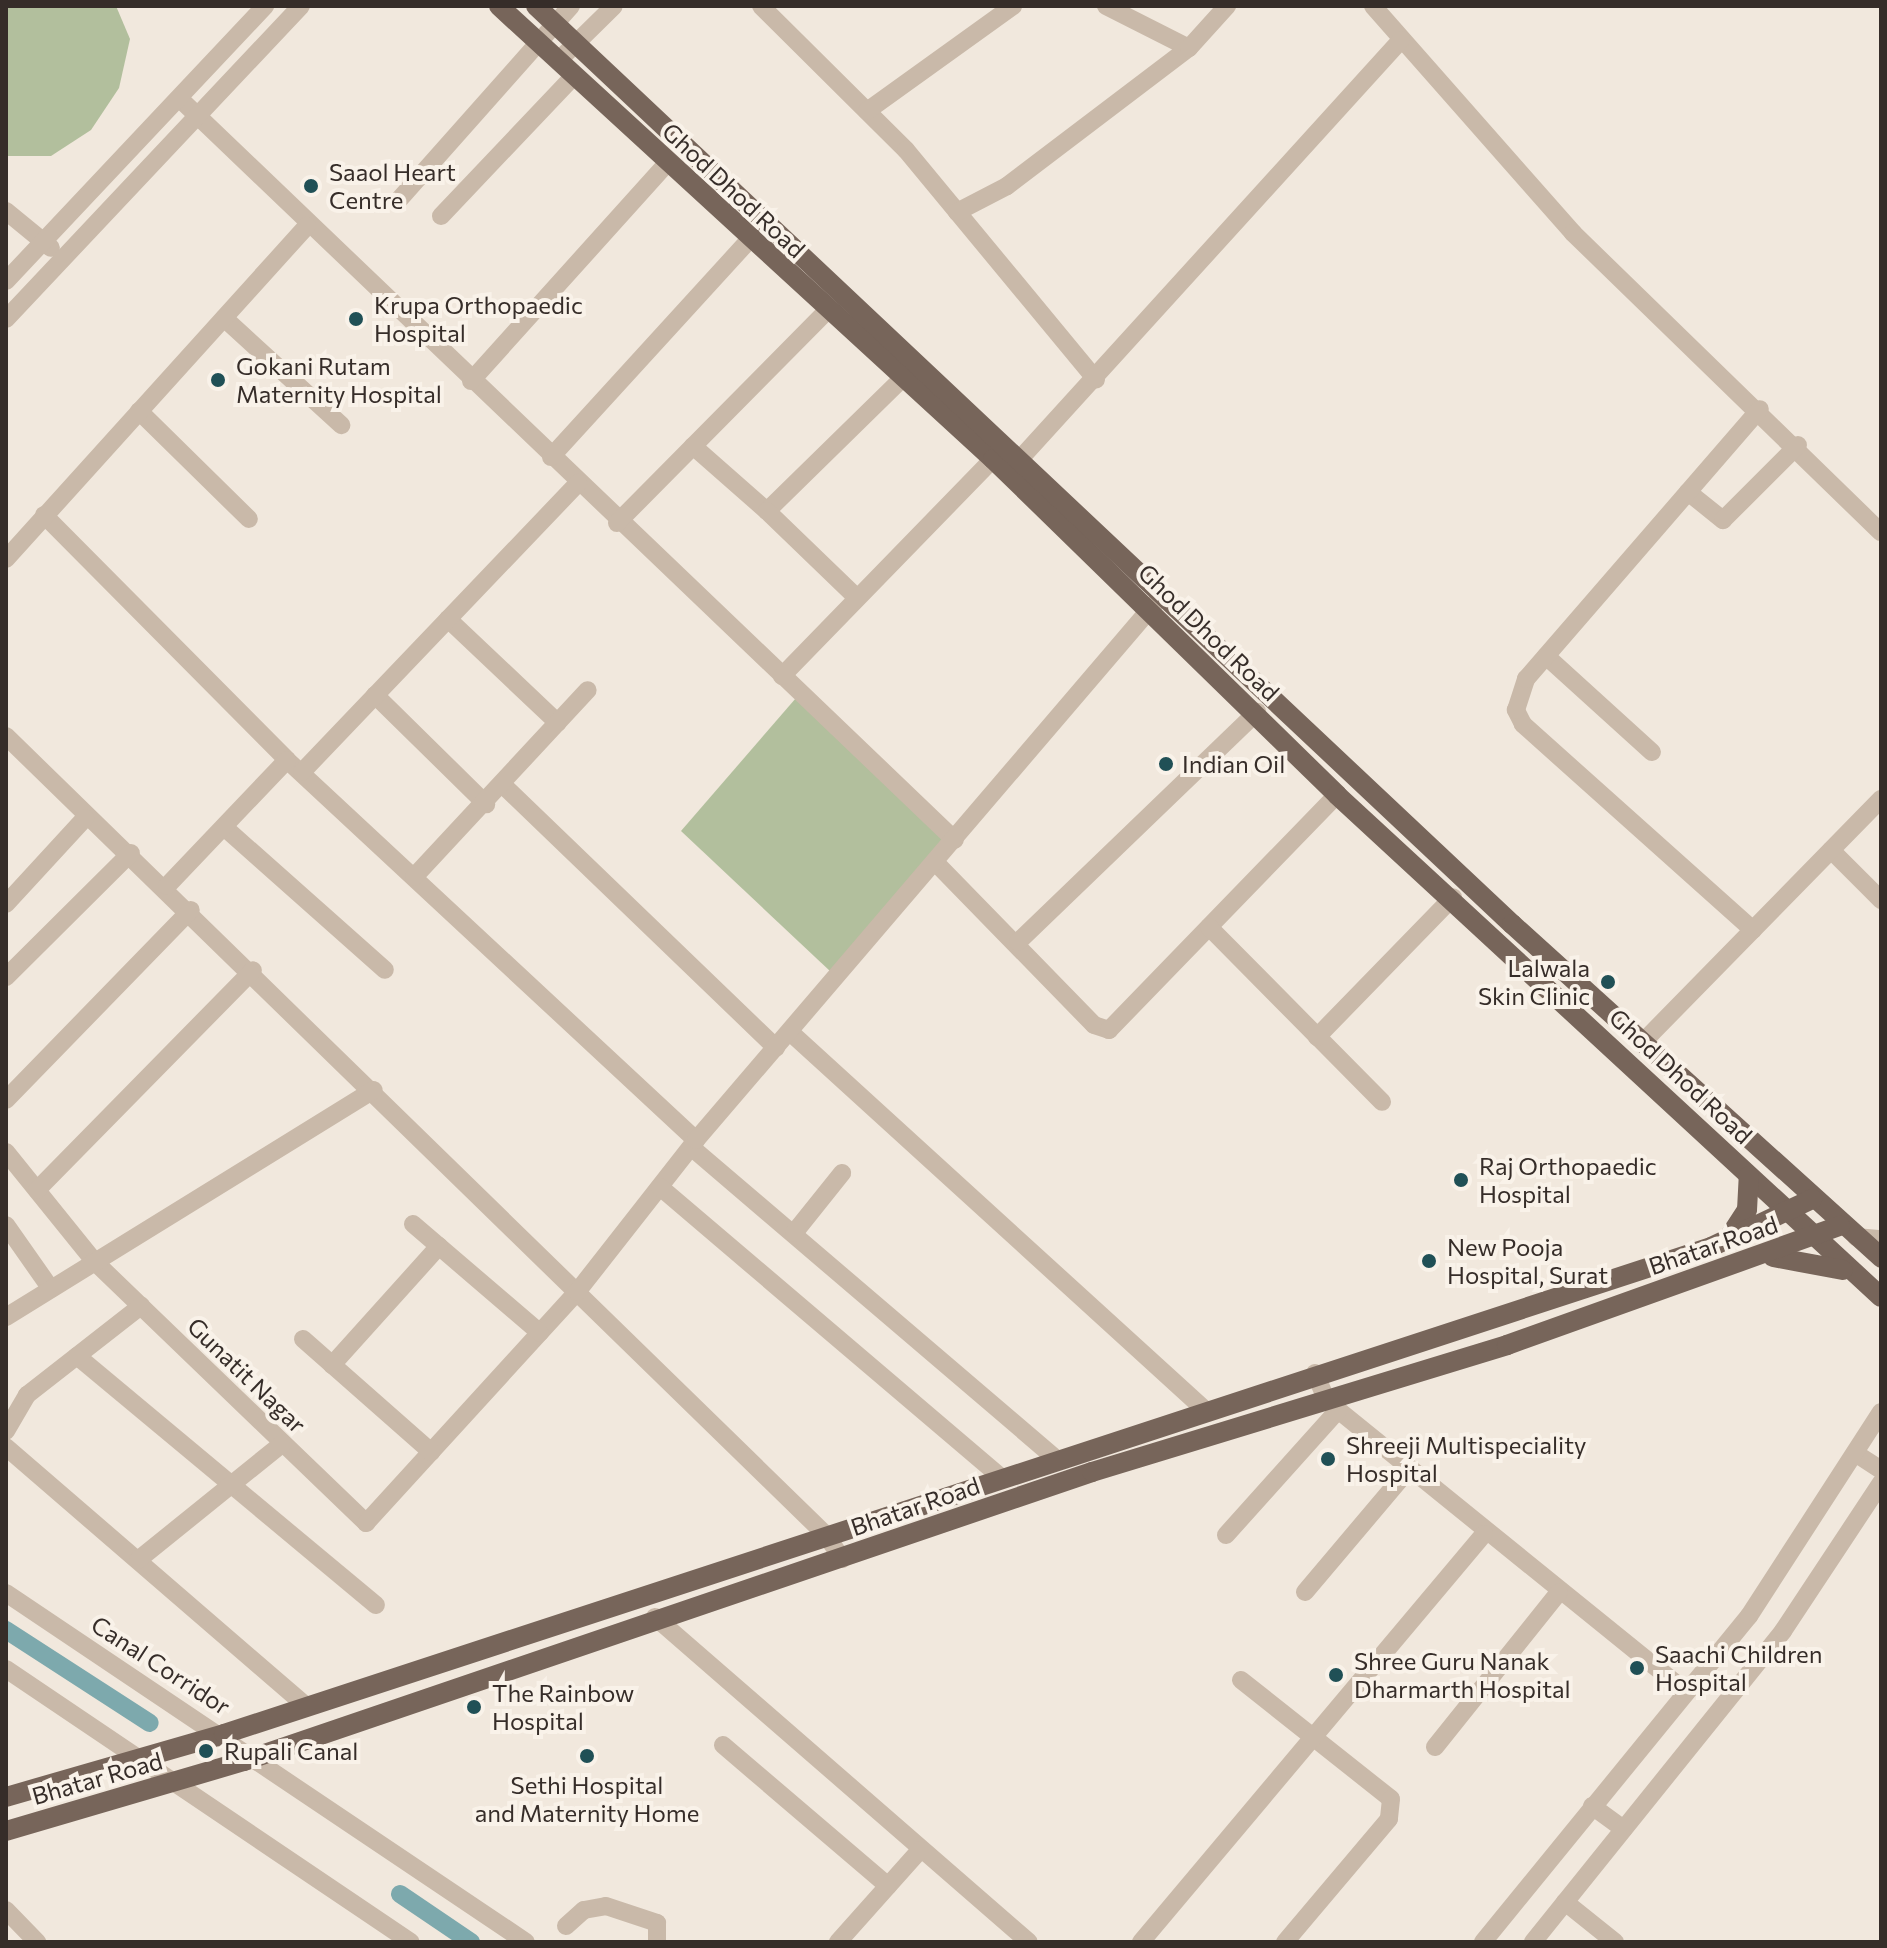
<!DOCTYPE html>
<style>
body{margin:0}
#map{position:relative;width:1887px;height:1948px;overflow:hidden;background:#f1e8dd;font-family:Commissioner,sans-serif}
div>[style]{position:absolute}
.green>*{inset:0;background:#b2bf9d}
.canal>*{height:18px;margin:-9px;padding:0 9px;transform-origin:9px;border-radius:9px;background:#7da9ad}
.minor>*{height:18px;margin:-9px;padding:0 9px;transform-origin:9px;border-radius:9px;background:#c9b9a9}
.major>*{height:20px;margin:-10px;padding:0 10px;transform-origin:10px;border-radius:10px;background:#77655a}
.dots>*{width:22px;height:22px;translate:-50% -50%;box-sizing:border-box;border:4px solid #f9f2e9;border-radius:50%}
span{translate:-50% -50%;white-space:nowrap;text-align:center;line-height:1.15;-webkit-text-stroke:8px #f9f2e9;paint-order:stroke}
.poi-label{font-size:24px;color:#362d29}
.left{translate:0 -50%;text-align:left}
.right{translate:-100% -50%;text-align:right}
.street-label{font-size:24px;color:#362d29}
.frame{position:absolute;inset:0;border:8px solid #362d29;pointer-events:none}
</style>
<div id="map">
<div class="green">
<div style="clip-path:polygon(6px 6px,116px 6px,130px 39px,119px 88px,91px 130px,51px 156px,6px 156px)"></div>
<div style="clip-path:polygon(796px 698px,946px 840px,831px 972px,681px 831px)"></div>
</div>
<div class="canal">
<div style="left:6px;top:1630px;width:171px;rotate:32.9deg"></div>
<div style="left:400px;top:1894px;width:86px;rotate:34.1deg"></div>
</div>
<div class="minor">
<div style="left:761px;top:6px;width:204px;rotate:44.8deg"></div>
<div style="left:906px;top:150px;width:298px;rotate:50.4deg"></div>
<div style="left:1106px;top:6px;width:93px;rotate:26.8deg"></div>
<div style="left:1373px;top:6px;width:303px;rotate:48.6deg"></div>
<div style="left:1573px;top:233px;width:429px;rotate:44.2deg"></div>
<div style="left:558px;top:61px;width:78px;rotate:-44.5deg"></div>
<div style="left:180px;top:99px;width:1072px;rotate:43.72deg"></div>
<div style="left:867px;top:111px;width:180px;rotate:-35.7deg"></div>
<div style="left:397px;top:202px;width:262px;rotate:-48.4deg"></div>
<div style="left:6px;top:211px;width:58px;rotate:39.4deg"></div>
<div style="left:957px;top:212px;width:56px;rotate:-27.5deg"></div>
<div style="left:1007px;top:186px;width:228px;rotate:-37.2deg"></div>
<div style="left:1189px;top:48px;width:57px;rotate:-47.9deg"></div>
<div style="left:441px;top:216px;width:193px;rotate:-46.5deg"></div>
<div style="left:6px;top:281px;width:378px;rotate:-46.7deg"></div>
<div style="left:224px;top:318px;width:159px;rotate:42.4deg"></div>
<div style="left:6px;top:319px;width:430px;rotate:-46.7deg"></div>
<div style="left:471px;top:381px;width:293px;rotate:-48deg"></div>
<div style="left:139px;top:411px;width:154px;rotate:44.5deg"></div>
<div style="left:693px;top:446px;width:98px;rotate:41.3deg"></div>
<div style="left:767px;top:511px;width:187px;rotate:-44.4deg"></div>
<div style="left:551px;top:457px;width:294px;rotate:-47.6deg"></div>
<div style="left:1021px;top:458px;width:565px;rotate:-47.73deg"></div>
<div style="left:1688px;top:492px;width:45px;rotate:38.7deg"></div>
<div style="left:1723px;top:520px;width:106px;rotate:-45deg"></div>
<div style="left:767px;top:511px;width:125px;rotate:44deg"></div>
<div style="left:44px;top:515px;width:345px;rotate:45.2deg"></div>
<div style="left:287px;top:760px;width:558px;rotate:42.9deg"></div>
<div style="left:617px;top:523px;width:297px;rotate:-45.3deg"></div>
<div style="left:6px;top:559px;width:449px;rotate:-47.9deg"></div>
<div style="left:448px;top:619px;width:151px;rotate:43.4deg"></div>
<div style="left:1546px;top:656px;width:143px;rotate:42.2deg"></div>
<div style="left:782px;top:676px;width:303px;rotate:-45.8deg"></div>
<div style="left:375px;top:695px;width:156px;rotate:44.5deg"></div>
<div style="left:6px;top:736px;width:1145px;rotate:44.26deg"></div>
<div style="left:826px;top:1535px;width:29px;rotate:56deg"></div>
<div style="left:302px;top:772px;width:400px;rotate:-46.3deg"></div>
<div style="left:503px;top:785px;width:379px;rotate:43.9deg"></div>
<div style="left:224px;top:827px;width:215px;rotate:41.6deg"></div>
<div style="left:1831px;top:850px;width:71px;rotate:45deg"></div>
<div style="left:936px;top:863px;width:226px;rotate:45.7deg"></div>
<div style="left:1094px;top:1025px;width:16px;rotate:18deg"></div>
<div style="left:1109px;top:1030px;width:327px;rotate:-45.9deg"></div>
<div style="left:414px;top:877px;width:255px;rotate:-47.1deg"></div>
<div style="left:167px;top:886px;width:174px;rotate:-46.4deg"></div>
<div style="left:6px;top:904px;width:117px;rotate:-47.4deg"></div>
<div style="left:1209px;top:927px;width:246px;rotate:45.3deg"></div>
<div style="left:1753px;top:930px;width:309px;rotate:-138.2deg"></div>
<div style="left:1523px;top:724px;width:16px;rotate:-117deg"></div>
<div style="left:1516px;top:710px;width:33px;rotate:-72deg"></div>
<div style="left:1526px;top:679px;width:357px;rotate:-49.1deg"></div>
<div style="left:1018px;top:942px;width:332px;rotate:-43.9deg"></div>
<div style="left:6px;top:977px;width:176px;rotate:-44.8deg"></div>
<div style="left:790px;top:1032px;width:561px;rotate:42.33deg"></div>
<div style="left:1317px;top:1037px;width:195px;rotate:-45.8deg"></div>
<div style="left:1642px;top:1043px;width:342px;rotate:-45.6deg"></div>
<div style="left:6px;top:1100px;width:265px;rotate:-45.8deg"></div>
<div style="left:691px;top:1147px;width:482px;rotate:40.5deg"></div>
<div style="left:6px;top:1152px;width:140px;rotate:51.1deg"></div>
<div style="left:94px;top:1261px;width:378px;rotate:43.9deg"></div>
<div style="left:366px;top:1523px;width:313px;rotate:-47.6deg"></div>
<div style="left:577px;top:1292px;width:193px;rotate:-51.9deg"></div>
<div style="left:696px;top:1140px;width:709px;rotate:-49.46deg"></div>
<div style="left:660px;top:1187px;width:449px;rotate:40.4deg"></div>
<div style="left:37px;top:1190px;width:308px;rotate:-45.5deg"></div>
<div style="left:413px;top:1224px;width:167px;rotate:40.6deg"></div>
<div style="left:6px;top:1225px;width:78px;rotate:54.9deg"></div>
<div style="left:794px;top:1233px;width:77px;rotate:-51.3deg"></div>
<div style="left:1856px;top:1237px;width:25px;rotate:5deg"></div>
<div style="left:6px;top:1317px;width:432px;rotate:-31.7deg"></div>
<div style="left:303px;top:1339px;width:171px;rotate:41.4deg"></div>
<div style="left:77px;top:1356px;width:389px;rotate:39.8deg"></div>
<div style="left:332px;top:1365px;width:160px;rotate:-48deg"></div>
<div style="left:1315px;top:1373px;width:30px;rotate:67deg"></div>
<div style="left:1327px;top:1401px;width:459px;rotate:39deg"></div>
<div style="left:6px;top:1431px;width:42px;rotate:-59.7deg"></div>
<div style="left:27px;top:1395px;width:145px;rotate:-38deg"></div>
<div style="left:6px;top:1447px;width:392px;rotate:40.8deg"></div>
<div style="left:1855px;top:1453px;width:31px;rotate:33deg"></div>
<div style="left:1226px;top:1535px;width:168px;rotate:-48.1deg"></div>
<div style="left:138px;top:1560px;width:186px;rotate:-38.9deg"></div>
<div style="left:1305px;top:1592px;width:160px;rotate:-49.8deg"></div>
<div style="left:6px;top:1593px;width:626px;rotate:33.87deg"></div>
<div style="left:655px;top:1617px;width:495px;rotate:41deg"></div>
<div style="left:6px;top:1669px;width:488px;rotate:34deg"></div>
<div style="left:1241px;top:1680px;width:191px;rotate:38.4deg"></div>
<div style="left:1391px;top:1799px;width:20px;rotate:96deg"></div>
<div style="left:1389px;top:1819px;width:161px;rotate:130.2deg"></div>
<div style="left:723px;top:1745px;width:217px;rotate:40.5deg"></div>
<div style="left:1435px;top:1747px;width:198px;rotate:-51.3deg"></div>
<div style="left:1592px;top:1806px;width:39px;rotate:36deg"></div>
<div style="left:1565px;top:1902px;width:64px;rotate:38.7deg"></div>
<div style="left:6px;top:1910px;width:45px;rotate:45.9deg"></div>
<div style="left:566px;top:1926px;width:24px;rotate:-42deg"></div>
<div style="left:584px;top:1910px;width:22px;rotate:-10deg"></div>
<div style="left:606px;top:1906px;width:54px;rotate:18.4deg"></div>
<div style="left:657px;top:1923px;width:19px;rotate:90deg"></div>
<div style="left:838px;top:1942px;width:123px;rotate:-48.3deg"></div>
<div style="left:1141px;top:1942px;width:533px;rotate:-49.95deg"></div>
<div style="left:1483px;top:1942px;width:421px;rotate:-50.8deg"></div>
<div style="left:1749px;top:1616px;width:243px;rotate:-57.1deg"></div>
<div style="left:1533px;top:1942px;width:399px;rotate:-51.2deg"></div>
<div style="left:1783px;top:1631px;width:178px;rotate:-56.5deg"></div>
</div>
<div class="major">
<div style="left:499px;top:6px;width:670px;rotate:42.52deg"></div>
<div style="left:993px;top:459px;width:481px;rotate:44.3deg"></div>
<div style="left:1337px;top:795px;width:740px;rotate:42.7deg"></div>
<div style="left:536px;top:6px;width:1340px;rotate:43.25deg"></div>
<div style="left:1512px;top:924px;width:498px;rotate:42.1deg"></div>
<div style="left:1728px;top:1239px;width:35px;rotate:-57deg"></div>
<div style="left:1747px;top:1210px;width:34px;rotate:-87deg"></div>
<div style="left:1773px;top:1257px;width:71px;rotate:10.5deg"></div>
<div style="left:6px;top:1797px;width:227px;rotate:-16.1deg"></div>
<div style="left:224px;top:1734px;width:1565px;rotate:-18.13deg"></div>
<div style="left:1711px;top:1247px;width:112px;rotate:-25.4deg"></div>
<div style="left:6px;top:1831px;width:248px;rotate:-16.4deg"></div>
<div style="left:244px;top:1761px;width:896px;rotate:-18.82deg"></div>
<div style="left:1092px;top:1472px;width:434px;rotate:-17deg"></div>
<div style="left:1507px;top:1345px;width:354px;rotate:-19.7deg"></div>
</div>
<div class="dots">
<div style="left:311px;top:186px;background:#205056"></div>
<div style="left:356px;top:319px;background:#205056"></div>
<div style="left:218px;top:380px;background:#205056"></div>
<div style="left:1166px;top:764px;background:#205056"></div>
<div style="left:1608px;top:982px;background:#205056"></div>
<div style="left:1461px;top:1180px;background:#205056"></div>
<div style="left:1429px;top:1261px;background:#205056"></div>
<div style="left:1328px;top:1459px;background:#205056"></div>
<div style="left:1637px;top:1668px;background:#205056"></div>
<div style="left:1336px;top:1675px;background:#205056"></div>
<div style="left:474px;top:1707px;background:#205056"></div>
<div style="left:206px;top:1751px;background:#205056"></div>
<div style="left:587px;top:1756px;background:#205056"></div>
</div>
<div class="poi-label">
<span class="left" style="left:329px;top:186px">Saaol Heart<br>Centre</span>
<span class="left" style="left:374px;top:319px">Krupa Orthopaedic<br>Hospital</span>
<span class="left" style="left:236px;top:380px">Gokani Rutam<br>Maternity Hospital</span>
<span class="left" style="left:1182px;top:764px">Indian Oil</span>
<span class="right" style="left:1590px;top:982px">Lalwala<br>Skin Clinic</span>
<span class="left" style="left:1479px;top:1180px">Raj Orthopaedic<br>Hospital</span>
<span class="left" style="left:1447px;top:1261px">New Pooja<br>Hospital, Surat</span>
<span class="left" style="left:1346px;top:1459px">Shreeji Multispeciality<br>Hospital</span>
<span class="left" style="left:1655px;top:1668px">Saachi Children<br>Hospital</span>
<span class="left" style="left:1354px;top:1675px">Shree Guru Nanak<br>Dharmarth Hospital</span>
<span class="left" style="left:492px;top:1707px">The Rainbow<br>Hospital</span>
<span class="left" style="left:224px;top:1751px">Rupali Canal</span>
<span style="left:587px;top:1799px">Sethi Hospital<br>and Maternity Home</span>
</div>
<div class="street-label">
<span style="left:734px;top:190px;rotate:43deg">Ghod Dhod Road</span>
<span style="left:1209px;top:632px;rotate:44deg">Ghod Dhod Road</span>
<span style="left:1681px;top:1076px;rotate:43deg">Ghod Dhod Road</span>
<span style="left:1713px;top:1245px;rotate:-19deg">Bhatar Road</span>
<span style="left:247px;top:1375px;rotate:44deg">Gunatit Nagar</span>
<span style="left:915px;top:1506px;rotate:-19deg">Bhatar Road</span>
<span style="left:161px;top:1665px;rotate:33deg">Canal Corridor</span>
<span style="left:97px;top:1778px;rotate:-16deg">Bhatar Road</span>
</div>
<div class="frame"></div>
</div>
